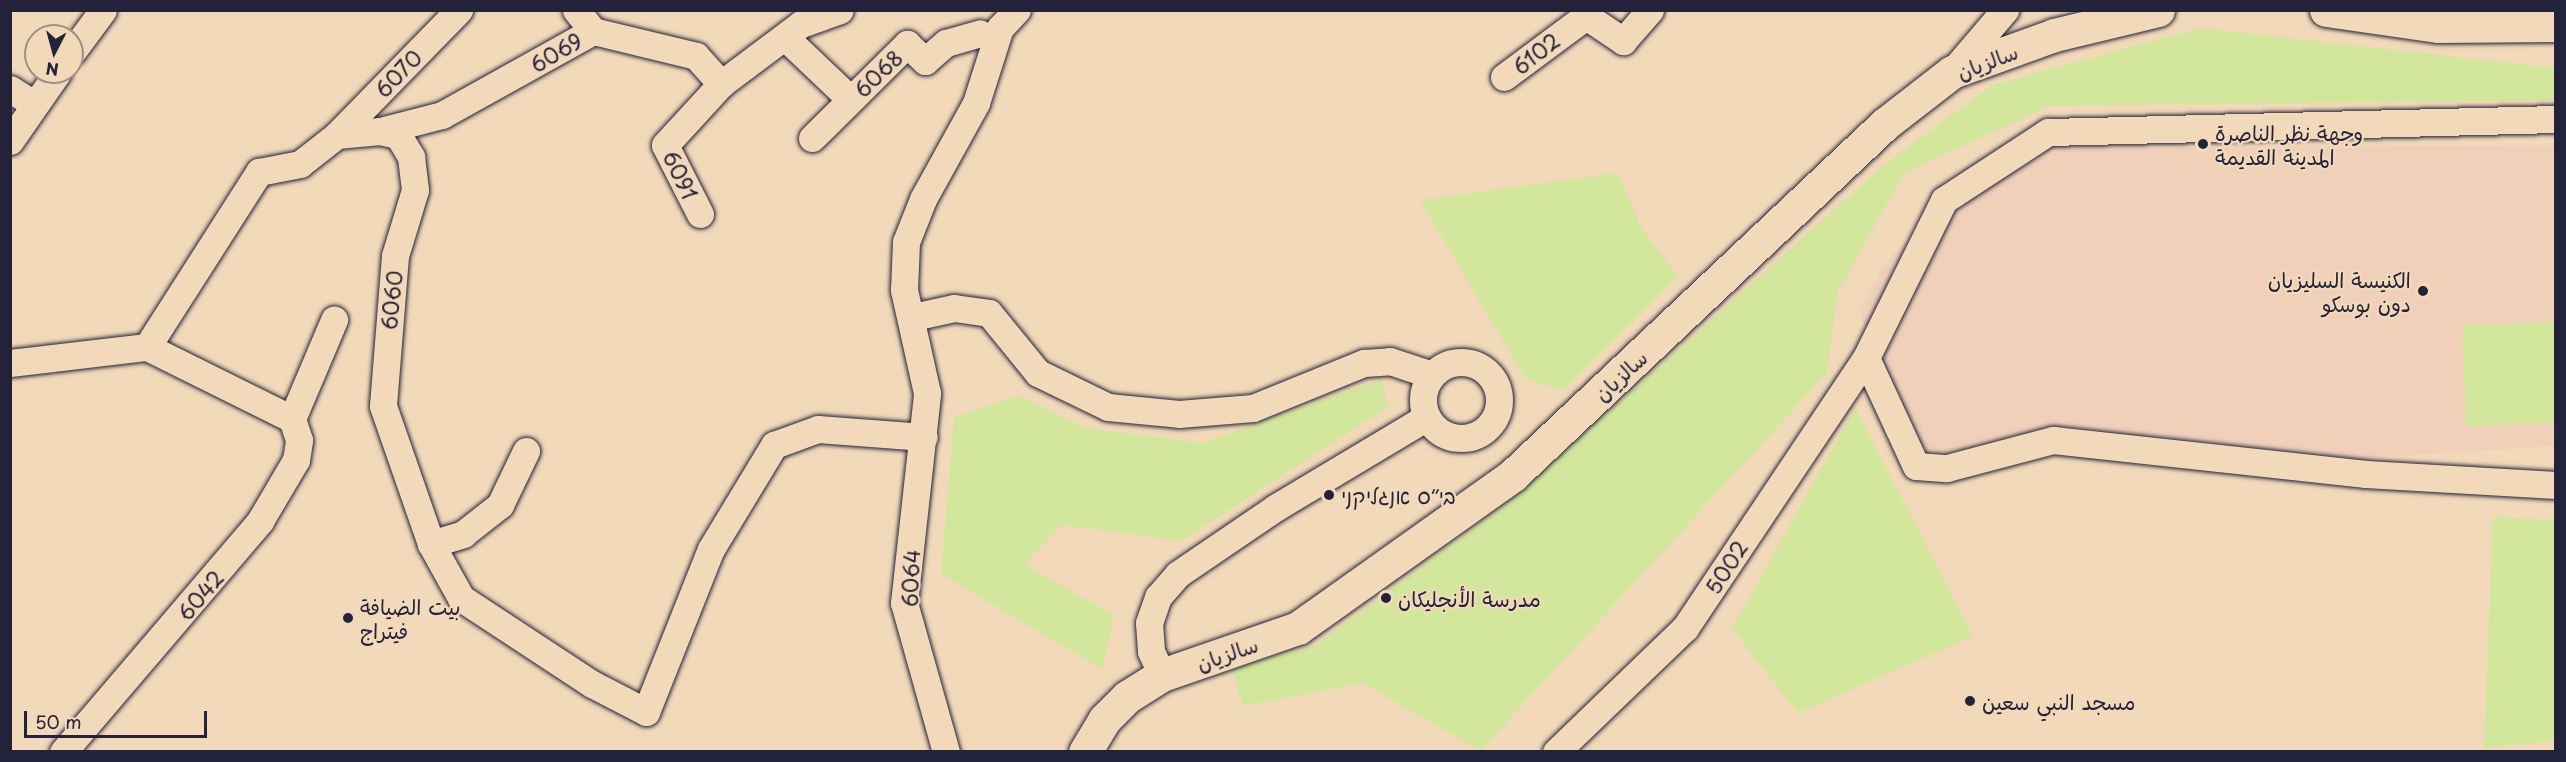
<!DOCTYPE html>
<meta charset="utf-8">
<style>
body{margin:0}
#map{position:relative;width:2566px;height:762px;overflow:hidden;background:#f2d9b9;font-family:"Playpen Sans","Playpen Sans Arabic","Playpen Sans Hebrew",sans-serif}
div>[style]{position:absolute}
.built>*{inset:0;background:#f0d0b9}
.green>*{inset:0;background:#d2e79c}
.roads{filter:drop-shadow(0 0 2px #22223b) drop-shadow(0 0 2px #22223b)}
.street>*{height:27px;margin:-13.5px;padding:0 13.5px;transform-origin:13.5px;border-radius:13.5px;background:#f2d9b9}
.street>.ring{margin:-13.5px;padding:0;box-sizing:content-box;background:none;border:27px solid #f2d9b9;border-radius:50%}
.secondary>*{height:33px;margin:-16.5px;padding:0 16.5px;transform-origin:16.5px;border-radius:16.5px;background:#f2d9b9}
.dots>*{width:16px;height:16px;translate:-50% -50%;box-sizing:border-box;border:3px solid #f2d9b9;border-radius:50%}
span{translate:-50% -50%;white-space:nowrap;text-align:center;line-height:1.15;-webkit-text-stroke:4.5px #f2d9b9;paint-order:stroke}
.street-label{font-size:21px;color:#22223b}
.poi-label{font-size:21px;color:#22223b}
.left{translate:0 -50%;text-align:left}
.right{translate:-100% -50%;text-align:right}
.frame{position:absolute;inset:0;border:12px solid #22223b;pointer-events:none}
.north{position:absolute;left:24px;top:24px;width:60px;height:60px;box-sizing:border-box;background:#f2d9b9;border:2px solid #9f9087;border-radius:50%;rotate:186deg;font-size:16px;font-weight:700;line-height:24px;text-align:center;color:#22223b}
.north::after{content:'';display:block;margin:auto;width:21px;height:27px;background:#22223b;clip-path:polygon(50% 0,100% 100%,50% 72%,0 100%)}
.scale{position:absolute;left:24px;top:711px;width:183px;height:27px;box-sizing:border-box;border:3px solid #22223b;border-top:0;padding-left:8px;font-size:18px;line-height:21px;white-space:nowrap;color:#22223b;-webkit-text-stroke:4px #f2d9b9;paint-order:stroke}
</style>
<div id="map">
<div class="built">
<div style="clip-path:polygon(2555px 145px,2555px 446px,2365px 458px,2052px 425px,1948px 454px,1923px 451px,1859px 312px,1884px 265px,1923px 225px,1992px 178px,2065px 149px)"></div>
</div>
<div class="green">
<div style="clip-path:polygon(2200px 28px,2555px 68px,2555px 100px,2049px 106px,1904px 173px,1838px 292px,1827px 373px,1480px 751px,1363px 683px,1243px 706px,1232px 669px,1314px 646px,1506px 504px,1885px 164px,1992px 85px)"></div>
<div style="clip-path:polygon(1618px 173px,1642px 229px,1678px 277px,1563px 391px,1525px 378px,1420px 200px)"></div>
<div style="clip-path:polygon(2555px 322px,2555px 423px,2466px 426px,2462px 325px)"></div>
<div style="clip-path:polygon(1381px 379px,1388px 407px,1181px 541px,1062px 525px,1024px 564px,1114px 615px,1102px 669px,941px 574px,954px 417px,1019px 396px,1087px 428px,1202px 443px)"></div>
<div style="clip-path:polygon(1855px 408px,1973px 636px,1798px 713px,1732px 629px)"></div>
<div style="clip-path:polygon(2493px 517px,2555px 520px,2555px 741px,2484px 748px)"></div>
</div>
<div class="roads">
<div class="street">
<div style="left:576px;top:10px;width:27px;rotate:51deg"></div>
<div style="left:787px;top:39px;width:87px;rotate:43.6deg"></div>
<div style="left:72px;top:52px;width:52px;rotate:-53.6deg"></div>
<div style="left:1952px;top:72px;width:82px;rotate:-49.5deg"></div>
<div style="left:1504px;top:77px;width:102px;rotate:-36.6deg"></div>
<div style="left:1586px;top:16px;width:45px;rotate:34deg"></div>
<div style="left:1623px;top:41px;width:41px;rotate:-48.9deg"></div>
<div style="left:10px;top:89px;width:28px;rotate:32deg"></div>
<div style="left:2556px;top:119px;width:508px;rotate:178.53deg"></div>
<div style="left:2048px;top:132px;width:124px;rotate:146.8deg"></div>
<div style="left:1944px;top:200px;width:176px;rotate:116.3deg"></div>
<div style="left:1866px;top:358px;width:119px;rotate:65.2deg"></div>
<div style="left:1916px;top:466px;width:31px;rotate:4deg"></div>
<div style="left:1947px;top:468px;width:110px;rotate:-14.8deg"></div>
<div style="left:2053px;top:440px;width:315px;rotate:6.2deg"></div>
<div style="left:2366px;top:474px;width:190px;rotate:3.3deg"></div>
<div style="left:380px;top:131px;width:64px;rotate:-14.5deg"></div>
<div style="left:442px;top:115px;width:173px;rotate:-29.1deg"></div>
<div style="left:593px;top:31px;width:106px;rotate:13.6deg"></div>
<div style="left:696px;top:56px;width:38px;rotate:48deg"></div>
<div style="left:721px;top:84px;width:100px;rotate:-36.9deg"></div>
<div style="left:801px;top:24px;width:41px;rotate:-19.7deg"></div>
<div style="left:337px;top:135px;width:175px;rotate:-45.7deg"></div>
<div style="left:812px;top:138px;width:134px;rotate:-44.7deg"></div>
<div style="left:907px;top:44px;width:25px;rotate:43deg"></div>
<div style="left:925px;top:61px;width:28px;rotate:-41deg"></div>
<div style="left:946px;top:43px;width:35px;rotate:-16deg"></div>
<div style="left:10px;top:141px;width:84px;rotate:-55.2deg"></div>
<div style="left:700px;top:214px;width:77px;rotate:-116.9deg"></div>
<div style="left:665px;top:145px;width:83px;rotate:-47.4deg"></div>
<div style="left:913px;top:317px;width:42px;rotate:-12.4deg"></div>
<div style="left:954px;top:308px;width:35px;rotate:8deg"></div>
<div style="left:989px;top:313px;width:77px;rotate:50.8deg"></div>
<div style="left:1038px;top:373px;width:78px;rotate:25.9deg"></div>
<div style="left:1108px;top:407px;width:71px;rotate:5.6deg"></div>
<div style="left:1179px;top:414px;width:74px;rotate:-4.6deg"></div>
<div style="left:1253px;top:408px;width:120px;rotate:-22.1deg"></div>
<div style="left:1364px;top:363px;width:26px;rotate:-4deg"></div>
<div style="left:1390px;top:361px;width:44px;rotate:18.4deg"></div>
<div style="left:147px;top:347px;width:208px;rotate:-57.4deg"></div>
<div style="left:259px;top:172px;width:42px;rotate:-11deg"></div>
<div style="left:300px;top:164px;width:47px;rotate:-38.1deg"></div>
<div style="left:337px;top:135px;width:43px;rotate:-5.3deg"></div>
<div style="left:380px;top:131px;width:18px;rotate:13deg"></div>
<div style="left:398px;top:135px;width:26px;rotate:59deg"></div>
<div style="left:411px;top:157px;width:33px;rotate:83deg"></div>
<div style="left:415px;top:190px;width:69px;rotate:106.9deg"></div>
<div style="left:395px;top:256px;width:150px;rotate:94.6deg"></div>
<div style="left:383px;top:406px;width:146px;rotate:70.8deg"></div>
<div style="left:431px;top:544px;width:62px;rotate:60.9deg"></div>
<div style="left:461px;top:598px;width:157px;rotate:33.3deg"></div>
<div style="left:592px;top:684px;width:61px;rotate:27.4deg"></div>
<div style="left:646px;top:712px;width:175px;rotate:-68.3deg"></div>
<div style="left:711px;top:549px;width:122px;rotate:-58.8deg"></div>
<div style="left:774px;top:445px;width:47px;rotate:-20deg"></div>
<div style="left:818px;top:429px;width:106px;rotate:4.3deg"></div>
<div class="ring" style="left:1423px;top:362px;width:49px;height:49px"></div>
<div style="left:10px;top:363px;width:138px;rotate:-6.7deg"></div>
<div style="left:147px;top:347px;width:162px;rotate:26.4deg"></div>
<div style="left:292px;top:419px;width:108px;rotate:-67deg"></div>
<div style="left:431px;top:544px;width:34px;rotate:-17deg"></div>
<div style="left:463px;top:534px;width:47px;rotate:-38.1deg"></div>
<div style="left:500px;top:505px;width:60px;rotate:-64.3deg"></div>
<div style="left:1162px;top:675px;width:26px;rotate:-115deg"></div>
<div style="left:1151px;top:651px;width:28px;rotate:-94deg"></div>
<div style="left:1149px;top:623px;width:28px;rotate:-71deg"></div>
<div style="left:1158px;top:597px;width:30px;rotate:-49deg"></div>
<div style="left:1178px;top:574px;width:117px;rotate:-34.2deg"></div>
<div style="left:1275px;top:508px;width:177px;rotate:-30.9deg"></div>
<div style="left:63px;top:752px;width:304px;rotate:-49.5deg"></div>
<div style="left:260px;top:521px;width:71px;rotate:-59.5deg"></div>
<div style="left:296px;top:460px;width:20px;rotate:-81deg"></div>
<div style="left:299px;top:440px;width:22px;rotate:-108deg"></div>
<div style="left:946px;top:752px;width:155px;rotate:-105.7deg"></div>
<div style="left:904px;top:603px;width:211px;rotate:-83.7deg"></div>
<div style="left:927px;top:393px;width:106px;rotate:-102.6deg"></div>
<div style="left:904px;top:290px;width:48px;rotate:-87.6deg"></div>
<div style="left:906px;top:242px;width:46px;rotate:-68.4deg"></div>
<div style="left:923px;top:199px;width:110px;rotate:-61.1deg"></div>
<div style="left:976px;top:103px;width:79px;rotate:-72.3deg"></div>
<div style="left:1000px;top:28px;width:25px;rotate:-47deg"></div>
<div style="left:1556px;top:752px;width:179px;rotate:-43.9deg"></div>
<div style="left:1685px;top:628px;width:325px;rotate:-56.2deg"></div>
</div>
<div class="secondary">
<div style="left:2326px;top:10px;width:114px;rotate:8.1deg"></div>
<div style="left:2439px;top:26px;width:117px;rotate:-0.5deg"></div>
<div style="left:1085px;top:752px;width:37px;rotate:-59deg"></div>
<div style="left:1104px;top:720px;width:33px;rotate:-45deg"></div>
<div style="left:1127px;top:697px;width:41px;rotate:-32.2deg"></div>
<div style="left:1162px;top:675px;width:144px;rotate:-19.1deg"></div>
<div style="left:1298px;top:628px;width:264px;rotate:-35.4deg"></div>
<div style="left:1513px;top:475px;width:511px;rotate:-43.34deg"></div>
<div style="left:1885px;top:124px;width:85px;rotate:-37.8deg"></div>
<div style="left:1952px;top:72px;width:109px;rotate:-19.9deg"></div>
<div style="left:2054px;top:35px;width:107px;rotate:-13.5deg"></div>
</div>
</div>
<div class="dots">
<div style="left:2203px;top:144px;background:#22223b"></div>
<div style="left:2423px;top:291px;background:#22223b"></div>
<div style="left:1329px;top:495px;background:#22223b"></div>
<div style="left:1386px;top:598px;background:#22223b"></div>
<div style="left:348px;top:618px;background:#22223b"></div>
<div style="left:1970px;top:701px;background:#22223b"></div>
</div>
<div class="street-label">
<span style="left:556px;top:52px;rotate:-30deg">6069</span>
<span style="left:1536px;top:53px;rotate:-37deg">6102</span>
<span style="left:1987px;top:61px;rotate:-21deg">سالزيان</span>
<span style="left:398px;top:73px;rotate:-46deg">6070</span>
<span style="left:878px;top:73px;rotate:-44deg">6068</span>
<span style="left:681px;top:175px;rotate:65deg">6091</span>
<span style="left:391px;top:300px;rotate:-84deg">6060</span>
<span style="left:1620px;top:375px;rotate:-43deg">سالزيان</span>
<span style="left:1726px;top:567px;rotate:-57deg">5002</span>
<span style="left:910px;top:578px;rotate:-87deg">6064</span>
<span style="left:200px;top:595px;rotate:-49deg">6042</span>
<span style="left:1227px;top:653px;rotate:-19deg">سالزيان</span>
</div>
<div class="poi-label">
<span class="left" style="left:2215px;top:144px">وجهة نظر الناصرة<br>المدينة القديمة</span>
<span class="right" style="left:2411px;top:291px">الكنيسة السليزيان<br>دون بوسكو</span>
<span class="left" style="left:1341px;top:495px">בי״ס אנגליקני</span>
<span class="left" style="left:1398px;top:598px">مدرسة الأنجليكان</span>
<span class="left" style="left:360px;top:618px">بيت الضيافة<br>فيتراج</span>
<span class="left" style="left:1982px;top:701px">مسجد النبي سعين</span>
</div>
<div class="frame"></div>
<div class="north">N</div>
<div class="scale">50 m</div>
</div>
